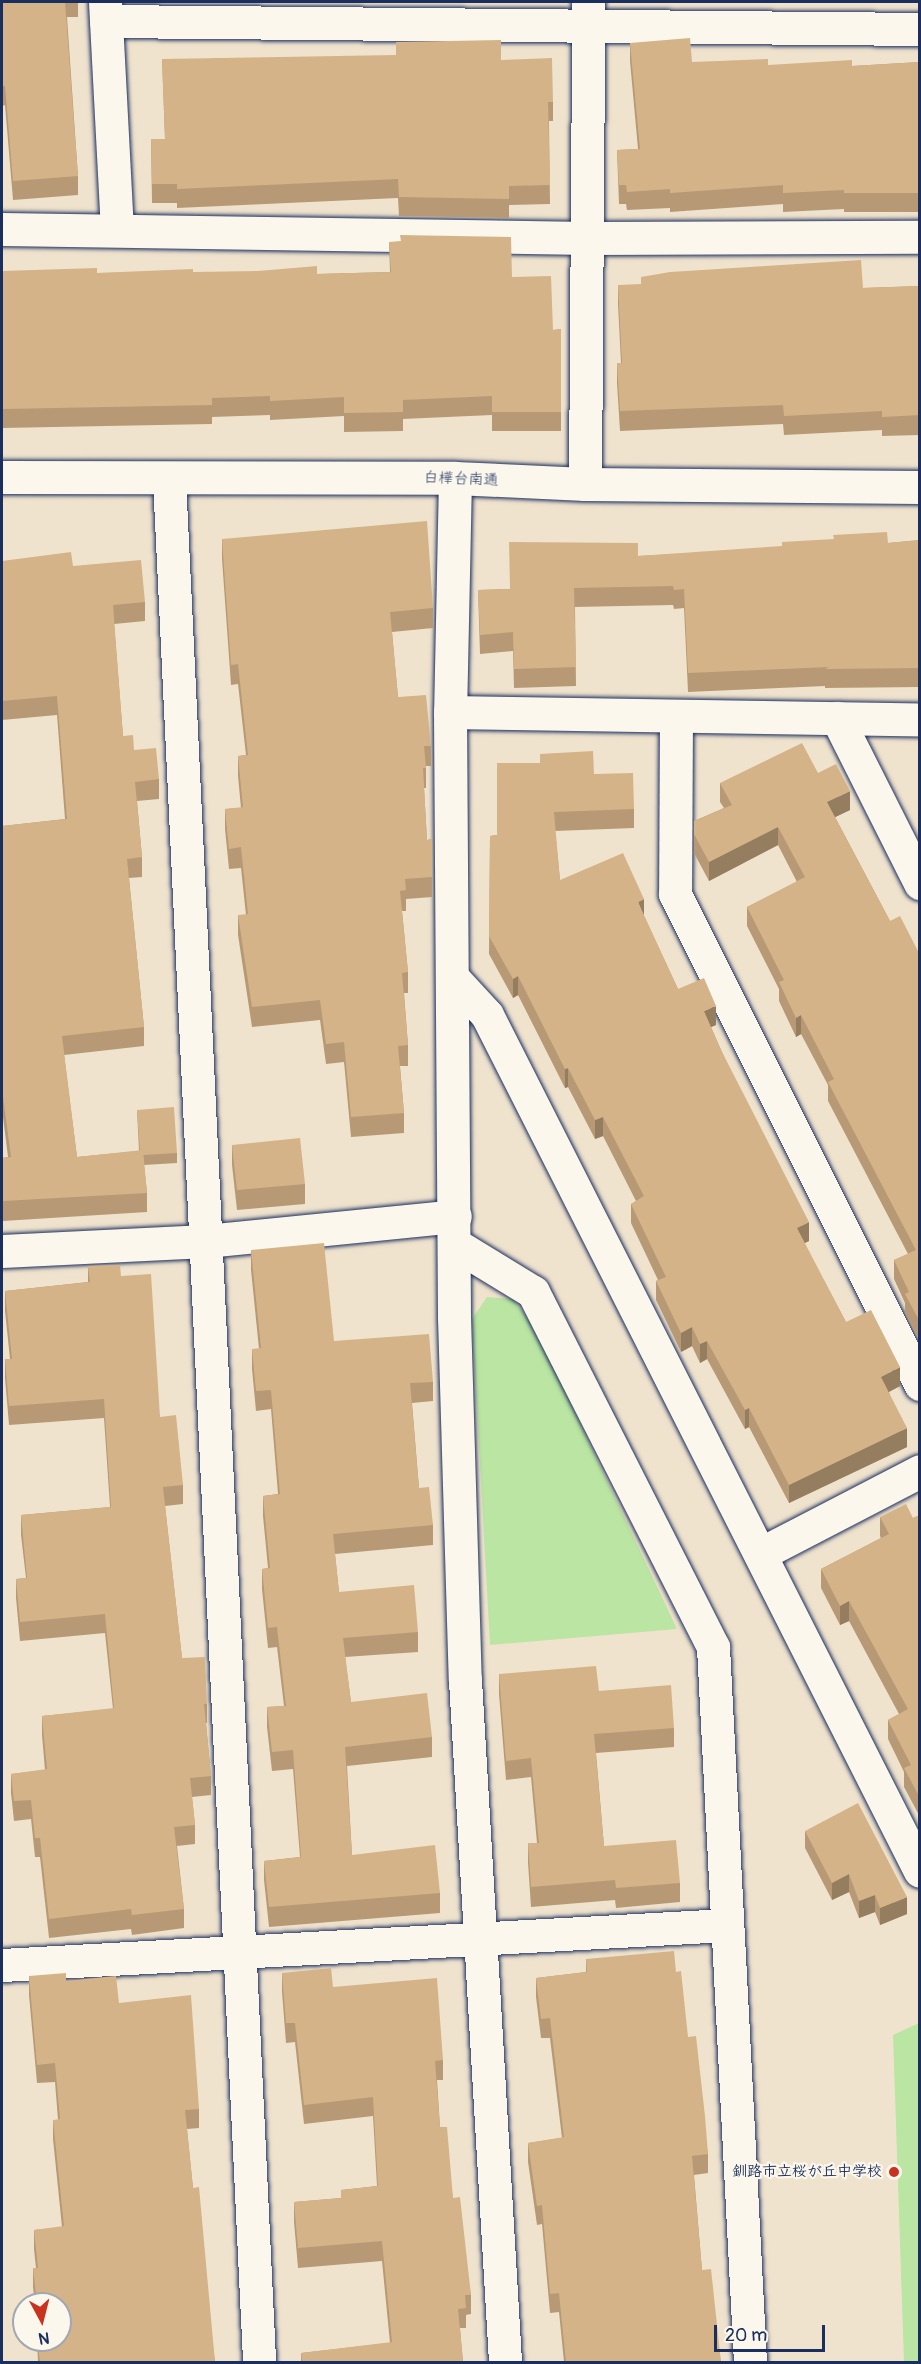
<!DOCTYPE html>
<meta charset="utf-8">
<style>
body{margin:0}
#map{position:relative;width:921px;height:2364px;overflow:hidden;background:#f0e3ce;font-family:Pangolin,"Klee One",sans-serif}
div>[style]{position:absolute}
.green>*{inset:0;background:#bae5a2}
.roads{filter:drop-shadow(0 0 2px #1b2f5e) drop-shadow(0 0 2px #1b2f5e)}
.minor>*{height:33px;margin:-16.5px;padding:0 16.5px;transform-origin:16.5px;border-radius:16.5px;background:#fbf7ec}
.wall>*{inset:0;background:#b79a75}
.shaded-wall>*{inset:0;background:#957d5f}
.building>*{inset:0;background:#d5b388}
.dots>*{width:16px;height:16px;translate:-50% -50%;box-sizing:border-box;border:3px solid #fbf7ec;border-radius:50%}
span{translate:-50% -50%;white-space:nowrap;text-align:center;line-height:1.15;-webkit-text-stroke:4.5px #fbf7ec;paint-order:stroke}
.street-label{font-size:15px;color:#1b2f5e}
.poi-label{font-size:15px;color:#1b2f5e;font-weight:700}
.right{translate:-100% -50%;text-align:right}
.frame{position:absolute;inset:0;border:3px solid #1b2f5e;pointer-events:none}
.north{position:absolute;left:12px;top:2292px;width:60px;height:60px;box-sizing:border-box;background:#fbf7ec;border:2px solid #a1a7b3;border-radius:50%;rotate:173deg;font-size:16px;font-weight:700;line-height:24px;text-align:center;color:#1b2f5e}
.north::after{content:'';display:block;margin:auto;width:21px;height:27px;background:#c8321e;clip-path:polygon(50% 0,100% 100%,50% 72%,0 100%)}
.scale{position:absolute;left:714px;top:2325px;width:111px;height:27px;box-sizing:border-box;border:3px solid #1b2f5e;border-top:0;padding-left:8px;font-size:18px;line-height:21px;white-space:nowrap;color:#1b2f5e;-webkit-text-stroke:4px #fbf7ec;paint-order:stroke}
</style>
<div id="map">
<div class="green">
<div style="clip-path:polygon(487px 1297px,513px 1299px,535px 1328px,677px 1629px,490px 1645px,472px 1319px)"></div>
<div style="clip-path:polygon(919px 2023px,920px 2362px,904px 2362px,893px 2035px)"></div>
</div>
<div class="roads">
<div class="minor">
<div style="left:105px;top:2px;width:227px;rotate:87deg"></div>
<div style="left:106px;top:21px;width:814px;rotate:0.56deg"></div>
<div style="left:2px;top:229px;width:587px;rotate:0.88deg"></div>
<div style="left:589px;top:238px;width:331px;rotate:-0.2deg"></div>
<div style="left:2px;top:477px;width:453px;rotate:0.1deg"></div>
<div style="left:455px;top:478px;width:130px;rotate:2.6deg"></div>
<div style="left:585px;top:484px;width:335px;rotate:0.5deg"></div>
<div style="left:455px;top:478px;width:234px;rotate:91.2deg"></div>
<div style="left:450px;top:712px;width:605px;rotate:89.62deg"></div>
<div style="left:454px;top:1317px;width:363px;rotate:88.3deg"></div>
<div style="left:465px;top:1680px;width:683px;rotate:86.64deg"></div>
<div style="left:169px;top:479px;width:1885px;rotate:87.26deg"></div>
<div style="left:585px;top:484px;width:482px;rotate:-89.6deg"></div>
<div style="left:450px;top:712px;width:470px;rotate:0.9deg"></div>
<div style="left:676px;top:716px;width:178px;rotate:90.3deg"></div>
<div style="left:675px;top:894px;width:548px;rotate:63.43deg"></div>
<div style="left:837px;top:718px;width:185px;rotate:63.3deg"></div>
<div style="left:453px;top:978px;width:50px;rotate:47.4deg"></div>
<div style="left:487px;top:1015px;width:959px;rotate:63.17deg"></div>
<div style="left:456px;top:1245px;width:90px;rotate:31.4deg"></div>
<div style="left:533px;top:1292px;width:398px;rotate:63.1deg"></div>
<div style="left:713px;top:1647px;width:716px;rotate:87.04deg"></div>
<div style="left:2px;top:1251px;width:204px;rotate:-2.8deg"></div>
<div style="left:206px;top:1241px;width:250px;rotate:-5.7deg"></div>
<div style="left:760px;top:1554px;width:180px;rotate:-27.4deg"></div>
<div style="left:2px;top:1965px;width:726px;rotate:-3.16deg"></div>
</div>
</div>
<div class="wall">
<div style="clip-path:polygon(2px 2px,78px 2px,78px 17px,67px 17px,78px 176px,78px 195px,13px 200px,5px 105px,2px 106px)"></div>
<div style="clip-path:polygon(630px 43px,692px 62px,768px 65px,852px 66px,920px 62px,920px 212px,844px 212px,844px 209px,783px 212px,783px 204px,670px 212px,670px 208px,627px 210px,626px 204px,619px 204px,617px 150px,638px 149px,630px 61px)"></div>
<div style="clip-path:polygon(162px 59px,501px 60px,553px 102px,553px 121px,549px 121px,550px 204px,509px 205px,509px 218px,399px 216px,398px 198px,177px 208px,177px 203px,152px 203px,151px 139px,165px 139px)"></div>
<div style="clip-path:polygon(389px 242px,512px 277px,553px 330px,561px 329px,561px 431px,492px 431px,492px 415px,403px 419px,403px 431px,344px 432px,344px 416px,270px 420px,270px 415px,212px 417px,212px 424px,2px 428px,2px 271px,97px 273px,193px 272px,317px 274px,390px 272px)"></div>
<div style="clip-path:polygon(618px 285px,863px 288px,920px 286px,920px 435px,882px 436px,882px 430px,784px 435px,783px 424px,620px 431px,617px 383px,617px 363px,621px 363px,618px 304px)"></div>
<div style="clip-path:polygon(222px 539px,433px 608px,433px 628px,392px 632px,398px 697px,431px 746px,431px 766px,426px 766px,426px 788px,424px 788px,427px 840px,432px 839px,432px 897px,406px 899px,406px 911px,402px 911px,408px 972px,408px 993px,404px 993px,408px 1045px,408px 1066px,400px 1066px,404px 1113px,404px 1133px,351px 1137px,344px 1062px,326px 1064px,320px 1020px,252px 1027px,238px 935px,238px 915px,246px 915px,241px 868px,229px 869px,225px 829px,225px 809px,241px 808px,238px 776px,238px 756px,246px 755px,238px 684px,231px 685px,222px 559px)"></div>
<div style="clip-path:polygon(920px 540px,920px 687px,825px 688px,825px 686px,688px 692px,684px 608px,674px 609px,673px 605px,575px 607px,576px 686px,514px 688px,513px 651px,480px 654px,478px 590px,509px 589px,638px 556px,888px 543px)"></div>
<div style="clip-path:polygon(2px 561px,73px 566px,145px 602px,145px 621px,114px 624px,123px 736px,134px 750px,159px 779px,159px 799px,137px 801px,142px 857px,142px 877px,129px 878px,144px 1027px,144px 1046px,64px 1055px,77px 1157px,139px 1151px,137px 1110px,177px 1153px,177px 1163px,144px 1165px,147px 1193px,147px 1212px,3px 1221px,2px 1203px,2px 1158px,8px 1157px,2px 1109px,2px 826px,65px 819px,57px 715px,2px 720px)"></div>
<div style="clip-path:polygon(818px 773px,850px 810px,835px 817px,890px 921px,920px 955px,920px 1341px,905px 1313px,905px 1303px,894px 1279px,894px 1260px,908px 1254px,828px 1101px,828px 1085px,801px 1034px,796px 1037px,779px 1001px,779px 989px,747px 926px,747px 907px,797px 882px,778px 845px,709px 881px,694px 853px,694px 821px,724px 808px,720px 802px,720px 783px)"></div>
<div style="clip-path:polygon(594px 774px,634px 809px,634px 828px,555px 831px,560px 880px,644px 916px,678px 989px,716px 1025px,711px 1027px,721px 1050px,809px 1241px,804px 1243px,846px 1322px,900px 1386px,889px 1392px,907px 1447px,789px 1503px,749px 1427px,745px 1429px,707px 1359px,700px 1363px,692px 1346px,681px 1352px,656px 1300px,656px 1281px,658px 1280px,631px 1223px,631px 1204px,636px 1201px,603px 1136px,595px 1139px,568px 1087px,565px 1088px,518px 995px,513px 998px,489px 954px,490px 836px,497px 835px)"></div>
<div style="clip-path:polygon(232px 1145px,305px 1184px,305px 1204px,237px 1210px,232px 1165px)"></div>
<div style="clip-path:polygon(251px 1250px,334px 1341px,433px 1382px,433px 1401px,412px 1403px,419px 1488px,433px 1525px,433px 1545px,335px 1554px,339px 1592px,418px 1632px,418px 1652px,345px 1657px,351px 1702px,432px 1737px,432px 1757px,347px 1766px,352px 1855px,440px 1893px,440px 1913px,269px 1927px,264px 1880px,264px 1861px,300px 1857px,293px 1769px,272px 1771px,267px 1727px,267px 1707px,284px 1706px,277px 1647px,268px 1648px,262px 1589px,262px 1569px,268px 1568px,263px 1516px,263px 1496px,278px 1494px,271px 1409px,256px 1411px,252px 1369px,252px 1349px,259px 1349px,251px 1270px)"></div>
<div style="clip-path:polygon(88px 1266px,121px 1276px,160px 1417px,183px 1485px,183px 1504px,165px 1506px,182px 1658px,207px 1704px,207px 1723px,206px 1723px,211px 1776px,211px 1795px,192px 1797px,195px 1825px,195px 1844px,177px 1846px,184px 1909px,184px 1928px,132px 1935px,131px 1929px,49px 1938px,40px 1857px,35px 1857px,31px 1819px,14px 1821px,11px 1793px,11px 1774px,45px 1770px,42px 1735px,42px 1716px,113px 1709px,105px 1633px,20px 1641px,16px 1598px,16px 1579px,26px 1578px,21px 1535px,21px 1515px,110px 1507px,104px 1418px,9px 1425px,5px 1378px,5px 1359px,10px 1359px,5px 1311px,5px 1291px,88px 1282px)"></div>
<div style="clip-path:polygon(920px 1515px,920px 1817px,904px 1787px,904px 1772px,888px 1739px,888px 1720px,899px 1714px,849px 1621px,840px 1625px,821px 1588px,821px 1569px,881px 1538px,880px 1536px,880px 1517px,913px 1518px)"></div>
<div style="clip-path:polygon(499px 1674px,599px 1691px,674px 1728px,674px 1747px,596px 1753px,604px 1846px,680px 1883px,680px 1902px,616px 1908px,615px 1900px,531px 1907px,528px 1863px,528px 1843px,537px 1843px,531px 1777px,506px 1780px,499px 1694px)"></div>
<div style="clip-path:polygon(805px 1831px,907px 1914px,880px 1925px,875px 1912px,859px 1918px,849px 1892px,832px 1900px,805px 1848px)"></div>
<div style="clip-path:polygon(586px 1959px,676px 1972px,708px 2154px,708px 2173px,694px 2175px,702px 2270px,721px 2362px,564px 2362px,559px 2312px,550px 2313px,542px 2224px,537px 2225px,528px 2162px,528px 2143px,562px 2138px,550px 2038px,541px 2038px,536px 1997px,536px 1978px,586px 1972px)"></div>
<div style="clip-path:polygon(282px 1973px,333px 1987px,443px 2060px,443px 2080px,437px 2080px,440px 2127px,471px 2295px,471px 2314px,466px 2315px,466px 2328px,460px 2328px,463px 2362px,301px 2362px,301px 2353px,390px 2343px,382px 2261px,298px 2268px,294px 2222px,294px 2202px,341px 2198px,341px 2190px,377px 2186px,373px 2116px,304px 2124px,295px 2042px,286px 2043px,282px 1992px)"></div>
<div style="clip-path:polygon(29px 1976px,66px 1981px,119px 2003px,199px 2109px,199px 2128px,187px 2129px,193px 2188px,215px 2362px,38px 2362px,37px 2340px,60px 2340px,60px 2304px,35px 2304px,33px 2287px,33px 2268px,36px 2268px,34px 2249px,34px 2230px,62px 2227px,53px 2139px,53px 2120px,58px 2120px,55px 2082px,37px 2083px,29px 1995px)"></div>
</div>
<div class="shaded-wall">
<div style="clip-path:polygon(850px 791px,850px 810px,827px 821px,827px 802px)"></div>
<div style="clip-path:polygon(778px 827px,778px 845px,709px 881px,709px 862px)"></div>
<div style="clip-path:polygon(644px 899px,644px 918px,638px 902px)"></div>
<div style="clip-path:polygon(518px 976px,518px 995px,513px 998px,513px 979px)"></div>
<div style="clip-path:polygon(716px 1006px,716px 1025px,704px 1030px,704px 1011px)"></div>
<div style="clip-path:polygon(801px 1015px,801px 1034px,796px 1037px,796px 1018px)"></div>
<div style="clip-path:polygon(568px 1068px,568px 1087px,565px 1088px,565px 1069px)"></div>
<div style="clip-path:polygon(603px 1117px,603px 1136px,595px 1139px,595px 1120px)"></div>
<div style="clip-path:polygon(809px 1222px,809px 1241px,797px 1247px,797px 1228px)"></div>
<div style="clip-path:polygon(692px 1327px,692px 1346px,681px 1352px,681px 1333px)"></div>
<div style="clip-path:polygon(707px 1341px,707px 1359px,700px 1363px,700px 1344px)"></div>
<div style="clip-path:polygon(900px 1367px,900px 1386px,881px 1396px,881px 1377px)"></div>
<div style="clip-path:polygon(749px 1408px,749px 1427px,745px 1429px,745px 1410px)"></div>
<div style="clip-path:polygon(907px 1428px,907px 1447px,789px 1503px,789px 1485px)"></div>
<div style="clip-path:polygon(849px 1601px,849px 1621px,840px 1625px,840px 1606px)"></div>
<div style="clip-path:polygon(849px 1874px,849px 1892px,832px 1900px,832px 1883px)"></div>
<div style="clip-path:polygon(875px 1895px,875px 1912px,859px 1918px,859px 1901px)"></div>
<div style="clip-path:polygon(907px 1897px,907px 1914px,880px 1925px,880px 1908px)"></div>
</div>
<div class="building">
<div style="clip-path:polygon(2px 2px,65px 2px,78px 176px,13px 181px,5px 86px,2px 86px)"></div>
<div style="clip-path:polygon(690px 38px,692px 62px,768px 59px,768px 65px,852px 60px,852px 66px,920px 62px,920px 193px,844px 193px,844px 190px,783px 193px,783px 185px,670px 193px,670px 189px,627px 192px,626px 185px,619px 185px,617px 150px,640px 149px,630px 43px)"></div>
<div style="clip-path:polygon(501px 40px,501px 60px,552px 58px,553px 102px,548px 102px,550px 185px,509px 186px,509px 199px,399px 197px,398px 179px,177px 189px,177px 184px,152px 184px,151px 139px,165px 139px,162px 59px,396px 55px,396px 42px)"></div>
<div style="clip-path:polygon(400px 235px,511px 237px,512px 277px,551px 276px,553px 330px,561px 329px,561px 412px,492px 412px,492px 396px,403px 400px,403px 412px,344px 413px,344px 397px,270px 401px,270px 396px,212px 398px,212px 405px,2px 409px,2px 271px,97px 268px,97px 273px,193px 269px,193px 272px,258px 271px,317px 266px,317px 274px,391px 272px,389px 242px,401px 241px)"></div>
<div style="clip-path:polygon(861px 260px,863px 288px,920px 286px,920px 415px,882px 417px,882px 411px,784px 416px,783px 405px,620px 411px,617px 363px,622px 363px,618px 285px,641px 284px,641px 277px,670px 272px)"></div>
<div style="clip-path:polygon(427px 521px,433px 608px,390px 612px,398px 697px,426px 695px,431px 746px,424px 746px,426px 768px,423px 768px,427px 840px,432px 839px,432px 877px,405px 879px,406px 890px,400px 891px,408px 972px,402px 973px,408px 1045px,398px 1046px,404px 1113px,351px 1117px,344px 1042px,326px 1044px,320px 1000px,252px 1007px,238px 915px,248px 914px,241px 847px,229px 849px,225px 809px,243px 807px,238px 756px,248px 755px,238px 664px,231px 665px,222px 539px)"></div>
<div style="clip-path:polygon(887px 532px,888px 543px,920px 540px,920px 668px,825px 669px,829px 667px,688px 673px,684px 589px,674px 590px,673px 586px,574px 588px,576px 667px,514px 669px,513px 632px,480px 635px,478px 590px,510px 589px,509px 542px,638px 543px,638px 556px,782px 546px,782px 542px,834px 539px,833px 535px)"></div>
<div style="clip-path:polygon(71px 552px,73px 566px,141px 560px,145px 602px,113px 605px,123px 736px,133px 735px,134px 750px,156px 748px,159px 779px,135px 782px,142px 857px,127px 859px,144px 1027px,62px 1036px,77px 1157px,143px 1150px,147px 1193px,3px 1201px,2px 1183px,2px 1158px,11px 1157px,2px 1089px,2px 826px,67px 819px,57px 696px,2px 701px,2px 561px)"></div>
<div style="clip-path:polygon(802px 743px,818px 773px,836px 764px,850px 791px,827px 802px,890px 921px,900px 916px,920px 955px,920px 1322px,905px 1294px,909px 1292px,894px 1260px,916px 1250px,828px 1082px,834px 1079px,801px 1015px,796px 1018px,779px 982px,784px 980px,747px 907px,805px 877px,778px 827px,709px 862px,694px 834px,694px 821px,732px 805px,720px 783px)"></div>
<div style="clip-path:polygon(593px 751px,594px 774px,633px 773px,634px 809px,554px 812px,560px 880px,623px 853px,644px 899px,638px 902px,678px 989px,704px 978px,716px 1006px,704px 1011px,721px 1050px,809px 1222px,797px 1228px,846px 1322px,871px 1310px,900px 1367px,881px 1377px,907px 1428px,789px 1485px,749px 1408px,745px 1410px,707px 1341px,700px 1344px,692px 1327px,681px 1333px,656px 1281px,666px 1277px,631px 1204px,644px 1196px,603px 1117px,595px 1120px,568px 1068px,565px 1069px,518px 976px,513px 979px,489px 936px,490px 836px,497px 835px,497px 763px,540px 763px,540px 754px)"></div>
<div style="clip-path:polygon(174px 1107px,177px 1153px,143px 1155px,143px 1150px,140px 1151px,137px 1110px)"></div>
<div style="clip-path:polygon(300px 1138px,305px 1184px,237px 1190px,232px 1145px)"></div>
<div style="clip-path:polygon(324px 1243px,334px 1341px,429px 1334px,433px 1382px,410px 1383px,419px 1488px,429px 1487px,433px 1525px,333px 1534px,339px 1592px,414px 1585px,418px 1632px,343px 1638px,351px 1702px,427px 1693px,432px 1737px,345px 1747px,352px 1855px,435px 1845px,440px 1893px,269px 1907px,264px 1861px,301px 1857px,293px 1750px,272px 1752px,267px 1707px,286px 1706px,277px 1627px,268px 1628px,262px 1569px,270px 1568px,263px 1496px,280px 1494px,271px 1390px,256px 1391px,252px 1349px,261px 1348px,251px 1250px)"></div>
<div style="clip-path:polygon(120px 1265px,121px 1276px,151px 1274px,160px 1417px,176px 1415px,183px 1485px,163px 1487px,182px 1658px,205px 1657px,207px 1704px,204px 1704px,211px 1776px,190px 1778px,195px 1825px,174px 1827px,184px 1909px,132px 1915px,131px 1909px,49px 1919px,40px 1838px,35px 1838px,31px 1800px,14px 1801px,11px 1774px,47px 1769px,42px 1716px,114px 1708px,105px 1614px,20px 1622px,16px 1579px,27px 1578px,21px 1515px,111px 1507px,104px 1399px,9px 1406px,5px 1359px,12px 1359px,5px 1291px,90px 1282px,88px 1266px)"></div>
<div style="clip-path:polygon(906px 1504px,913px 1518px,920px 1515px,920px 1798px,904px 1768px,911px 1765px,888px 1720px,908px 1709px,849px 1601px,840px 1606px,821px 1569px,889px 1534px,880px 1517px)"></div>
<div style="clip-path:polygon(596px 1666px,599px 1691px,671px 1685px,674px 1728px,594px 1734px,604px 1846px,676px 1840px,680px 1883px,616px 1888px,615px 1880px,531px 1887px,528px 1843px,539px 1843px,531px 1758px,506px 1761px,499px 1674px)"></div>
<div style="clip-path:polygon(858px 1803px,907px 1897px,880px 1908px,875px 1895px,859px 1901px,849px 1874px,832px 1883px,805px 1831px)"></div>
<div style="clip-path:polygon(674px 1951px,676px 1972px,681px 1971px,688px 2037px,696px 2036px,705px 2116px,708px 2154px,692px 2156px,702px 2270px,711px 2269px,721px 2362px,566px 2362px,559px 2293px,550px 2294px,542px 2205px,537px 2206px,528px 2143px,564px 2137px,550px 2018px,541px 2019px,536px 1978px,587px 1972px,586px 1959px)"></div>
<div style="clip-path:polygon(331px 1968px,333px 1987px,437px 1978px,443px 2060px,435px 2061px,440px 2127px,447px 2127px,453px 2198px,460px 2197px,471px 2295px,465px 2295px,466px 2308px,458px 2309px,463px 2362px,302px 2362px,301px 2353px,392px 2342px,382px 2241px,298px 2248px,294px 2202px,341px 2198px,341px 2190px,378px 2186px,373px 2097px,304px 2105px,295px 2023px,286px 2023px,282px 1973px)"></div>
<div style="clip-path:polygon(66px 1973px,66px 1981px,116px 1976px,119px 2003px,191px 1995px,199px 2109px,185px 2110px,193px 2188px,199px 2187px,215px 2362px,40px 2362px,37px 2340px,60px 2340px,60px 2304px,37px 2304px,33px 2268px,38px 2268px,34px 2230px,64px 2226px,53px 2120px,60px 2119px,55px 2063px,37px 2065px,29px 1976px)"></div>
</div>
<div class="dots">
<div style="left:894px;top:2172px;background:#c8321e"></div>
</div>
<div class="street-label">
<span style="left:461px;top:479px;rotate:2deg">白樺台南通</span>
</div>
<div class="poi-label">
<span class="right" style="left:882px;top:2172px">釧路市立桜が丘中学校</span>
</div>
<div class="frame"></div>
<div class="north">N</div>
<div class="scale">20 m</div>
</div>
